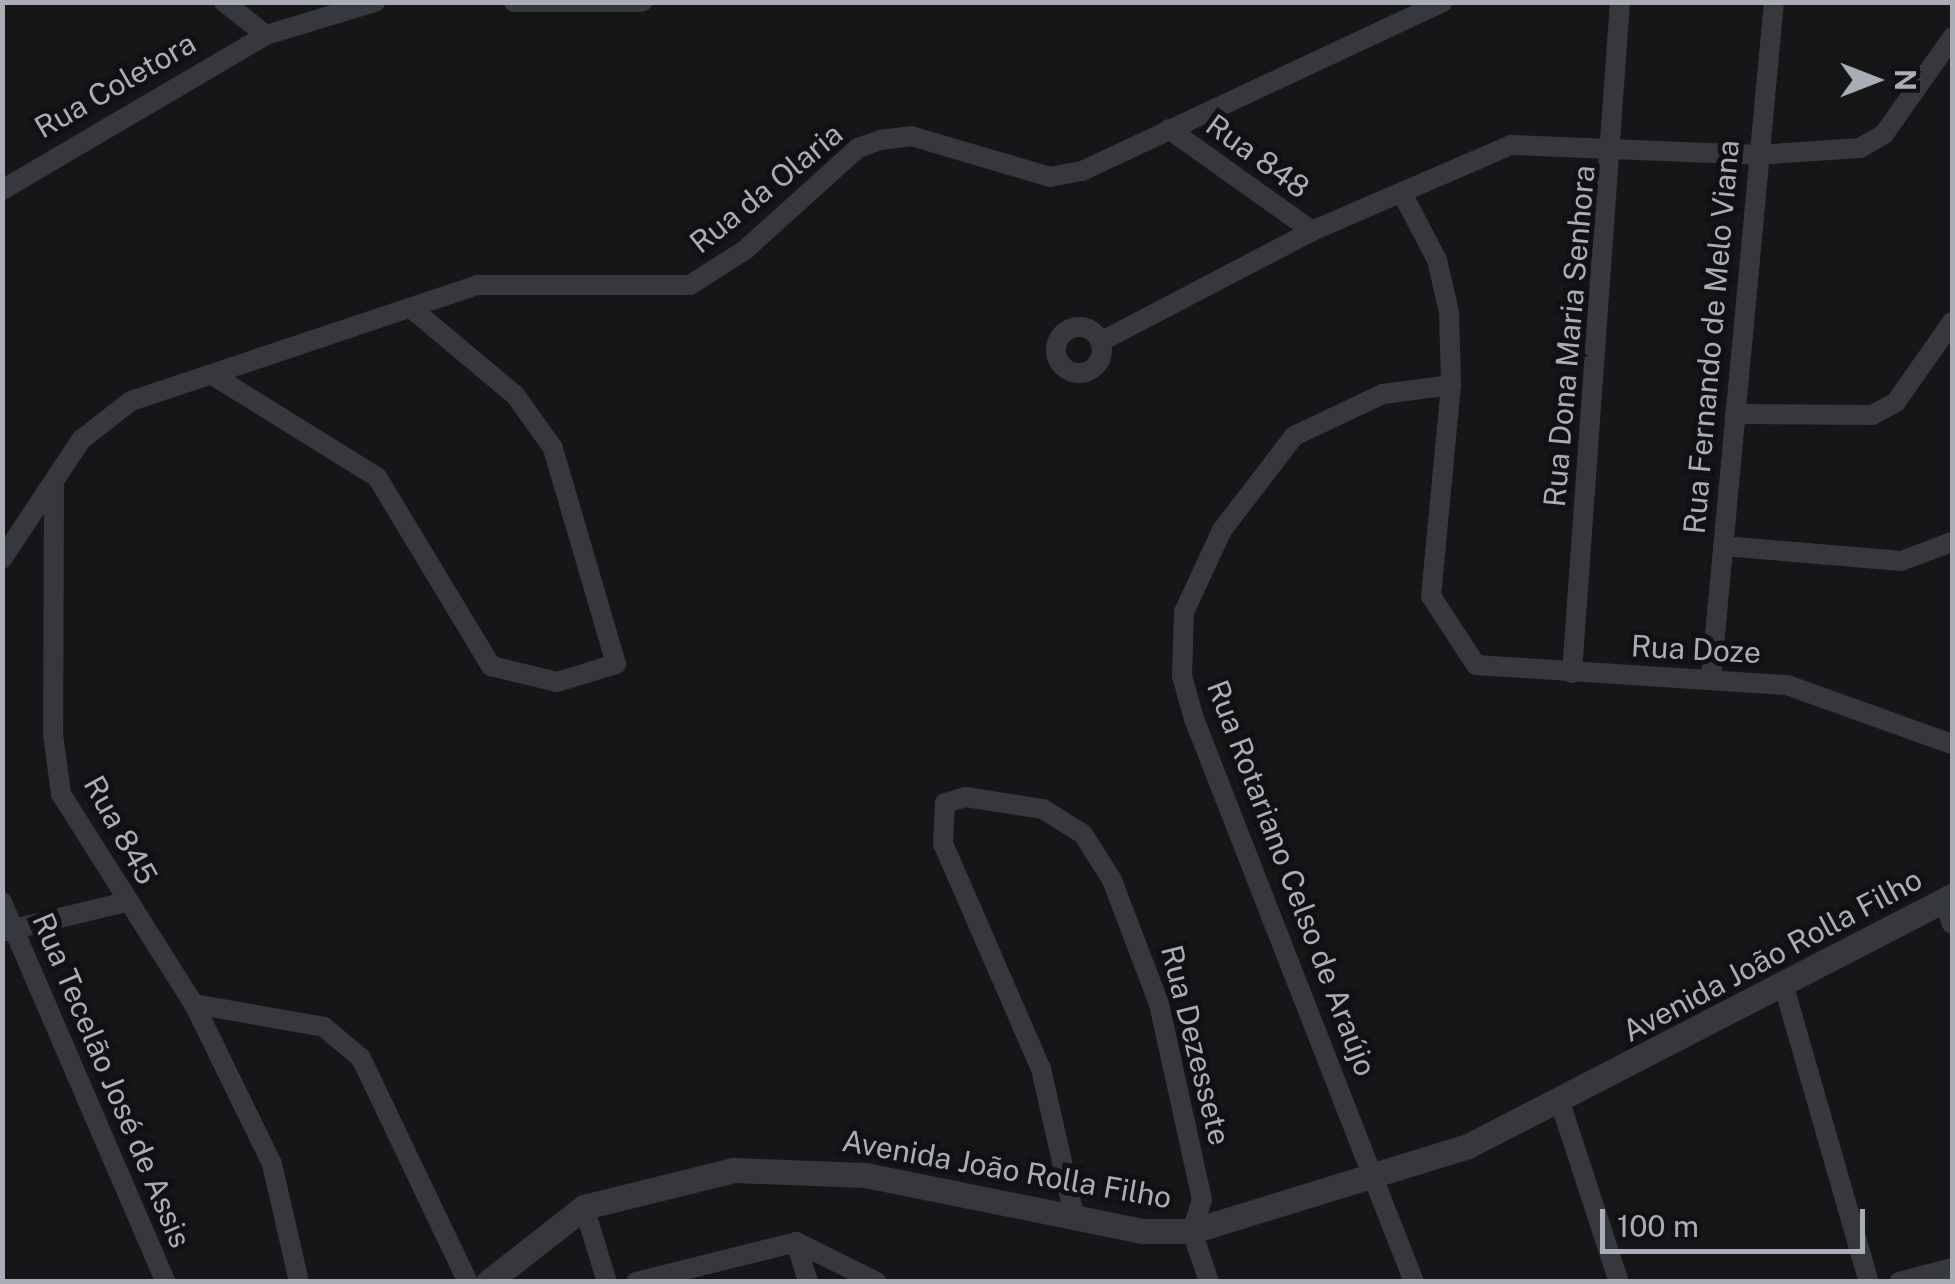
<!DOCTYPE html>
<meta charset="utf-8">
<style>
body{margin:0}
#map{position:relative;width:1955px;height:1284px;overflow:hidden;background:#161618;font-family:"Public Sans",sans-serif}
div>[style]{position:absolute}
.minor>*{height:20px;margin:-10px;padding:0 10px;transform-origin:10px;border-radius:10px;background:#37383d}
.minor>.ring{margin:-10px;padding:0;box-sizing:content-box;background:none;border:20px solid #37383d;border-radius:50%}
.tertiary>*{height:25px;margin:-12.5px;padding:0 12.5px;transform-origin:12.5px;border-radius:12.5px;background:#37383d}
span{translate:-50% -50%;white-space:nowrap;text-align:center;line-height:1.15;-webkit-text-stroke:10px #111113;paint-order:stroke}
.street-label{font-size:30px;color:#a8adb8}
.frame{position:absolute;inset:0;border:5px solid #a8adb8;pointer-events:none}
.north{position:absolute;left:1825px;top:30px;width:100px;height:100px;-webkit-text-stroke:8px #111113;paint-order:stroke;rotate:90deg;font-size:28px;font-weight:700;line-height:40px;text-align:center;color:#a8adb8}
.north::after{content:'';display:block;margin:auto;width:35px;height:45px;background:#a8adb8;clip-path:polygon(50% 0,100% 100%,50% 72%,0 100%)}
.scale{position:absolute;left:1600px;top:1209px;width:265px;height:45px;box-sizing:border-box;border:5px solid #a8adb8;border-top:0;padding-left:12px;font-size:30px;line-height:35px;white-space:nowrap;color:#a8adb8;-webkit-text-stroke:8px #111113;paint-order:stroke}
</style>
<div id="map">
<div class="minor">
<div style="left:224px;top:2px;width:53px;rotate:38.2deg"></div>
<div style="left:514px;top:2px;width:128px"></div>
<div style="left:1169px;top:129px;width:176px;rotate:35.5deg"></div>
<div style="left:2px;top:190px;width:306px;rotate:-30.4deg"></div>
<div style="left:266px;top:35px;width:114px;rotate:-16.8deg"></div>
<div style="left:1402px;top:193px;width:76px;rotate:62.4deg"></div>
<div style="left:1437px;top:260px;width:53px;rotate:77deg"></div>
<div style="left:1449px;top:312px;width:73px;rotate:88.4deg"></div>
<div style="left:1451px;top:385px;width:212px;rotate:95.4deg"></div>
<div style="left:1431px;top:596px;width:82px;rotate:56.9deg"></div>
<div style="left:1476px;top:665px;width:312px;rotate:3.7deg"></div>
<div style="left:1787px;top:685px;width:175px;rotate:19.7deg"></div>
<div class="ring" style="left:1056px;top:327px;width:26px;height:26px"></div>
<div style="left:1100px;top:342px;width:239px;rotate:-27.6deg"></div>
<div style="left:1312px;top:231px;width:217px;rotate:-23.4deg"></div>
<div style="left:1511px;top:145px;width:246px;rotate:2.3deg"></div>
<div style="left:1757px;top:155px;width:103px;rotate:-3.9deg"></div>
<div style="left:1860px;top:148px;width:28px;rotate:-30deg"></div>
<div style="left:1884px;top:134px;width:118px;rotate:-54.7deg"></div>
<div style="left:214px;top:376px;width:192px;rotate:31.8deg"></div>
<div style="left:377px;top:477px;width:221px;rotate:58.9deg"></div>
<div style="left:491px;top:666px;width:68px;rotate:13.6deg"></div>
<div style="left:557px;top:682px;width:62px;rotate:-17deg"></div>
<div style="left:616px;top:664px;width:225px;rotate:-106.3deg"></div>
<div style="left:553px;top:448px;width:65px;rotate:-125.6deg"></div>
<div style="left:515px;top:395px;width:136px;rotate:-140.1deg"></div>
<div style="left:1735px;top:414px;width:137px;rotate:0.4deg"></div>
<div style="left:1872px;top:415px;width:27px;rotate:-28deg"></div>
<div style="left:1896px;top:402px;width:98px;rotate:-55deg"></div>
<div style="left:54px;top:487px;width:247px;rotate:90.2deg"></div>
<div style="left:53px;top:734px;width:61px;rotate:82.4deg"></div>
<div style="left:61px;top:794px;width:249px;rotate:57.7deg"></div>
<div style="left:194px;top:1004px;width:178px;rotate:64deg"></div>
<div style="left:272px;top:1164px;width:121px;rotate:77.1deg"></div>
<div style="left:1723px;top:546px;width:179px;rotate:4.8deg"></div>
<div style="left:1901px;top:561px;width:54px;rotate:-20.4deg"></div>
<div style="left:2px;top:559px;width:143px;rotate:-56.4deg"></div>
<div style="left:81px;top:440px;width:63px;rotate:-38deg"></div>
<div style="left:131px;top:401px;width:366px;rotate:-18.5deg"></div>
<div style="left:478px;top:285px;width:212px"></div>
<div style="left:690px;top:285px;width:65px;rotate:-32.5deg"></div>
<div style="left:745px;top:250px;width:152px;rotate:-42.1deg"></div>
<div style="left:858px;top:148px;width:23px;rotate:-20deg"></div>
<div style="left:880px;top:140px;width:31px;rotate:-7deg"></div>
<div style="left:911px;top:136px;width:145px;rotate:16.4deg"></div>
<div style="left:1050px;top:177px;width:33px;rotate:-11deg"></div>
<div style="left:1082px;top:171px;width:398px;rotate:-25.1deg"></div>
<div style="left:1572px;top:673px;width:673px;rotate:-85.91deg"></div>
<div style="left:1711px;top:678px;width:679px;rotate:-84.68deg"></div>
<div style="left:1944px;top:901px;width:24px;rotate:71deg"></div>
<div style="left:2px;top:902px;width:414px;rotate:66.7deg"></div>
<div style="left:6px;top:931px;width:123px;rotate:-13.6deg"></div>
<div style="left:1785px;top:990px;width:304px;rotate:74deg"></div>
<div style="left:194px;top:1004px;width:132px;rotate:10deg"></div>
<div style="left:324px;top:1027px;width:48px;rotate:40deg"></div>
<div style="left:361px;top:1058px;width:248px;rotate:64.5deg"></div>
<div style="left:1560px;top:1102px;width:189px;rotate:71.9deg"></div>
<div style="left:584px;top:1207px;width:78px;rotate:73deg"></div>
<div style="left:1074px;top:1215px;width:150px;rotate:-102.7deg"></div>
<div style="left:1041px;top:1069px;width:245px;rotate:-113.5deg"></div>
<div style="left:943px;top:844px;width:41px;rotate:-87.2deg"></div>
<div style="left:945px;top:803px;width:22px;rotate:-16deg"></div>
<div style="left:966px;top:797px;width:78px;rotate:8.9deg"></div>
<div style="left:1043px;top:809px;width:47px;rotate:32deg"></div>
<div style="left:1083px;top:834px;width:54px;rotate:57.8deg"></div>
<div style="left:1112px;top:880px;width:133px;rotate:69.2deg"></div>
<div style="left:1159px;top:1004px;width:200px;rotate:77.6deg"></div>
<div style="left:1202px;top:1199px;width:34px;rotate:107deg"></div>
<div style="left:1192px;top:1231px;width:54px;rotate:71.6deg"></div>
<div style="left:796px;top:1242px;width:42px;rotate:73.3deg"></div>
<div style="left:636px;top:1282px;width:165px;rotate:-14deg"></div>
<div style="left:796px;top:1242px;width:90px;rotate:26.3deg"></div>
<div style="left:1414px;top:1282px;width:604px;rotate:-111.34deg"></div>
<div style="left:1194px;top:719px;width:45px;rotate:-105.6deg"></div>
<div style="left:1182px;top:676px;width:64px;rotate:-88.2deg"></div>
<div style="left:1184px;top:612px;width:90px;rotate:-65.1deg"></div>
<div style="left:1222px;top:530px;width:118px;rotate:-52.5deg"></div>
<div style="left:1294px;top:436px;width:98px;rotate:-25.3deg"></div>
<div style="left:1383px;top:394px;width:69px;rotate:-7.5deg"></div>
<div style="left:1899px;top:1282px;width:55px;rotate:-14.8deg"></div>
</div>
<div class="tertiary">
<div style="left:488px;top:1282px;width:122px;rotate:-38deg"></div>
<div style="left:584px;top:1207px;width:154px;rotate:-13.9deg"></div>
<div style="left:733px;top:1170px;width:132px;rotate:2.2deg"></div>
<div style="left:865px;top:1175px;width:284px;rotate:11.4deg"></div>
<div style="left:1143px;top:1231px;width:49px"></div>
<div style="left:1192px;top:1231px;width:289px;rotate:-17.1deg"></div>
<div style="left:1468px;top:1146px;width:545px;rotate:-27.32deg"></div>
</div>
<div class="street-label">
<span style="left:115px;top:85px;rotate:-30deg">Rua Coletora</span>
<span style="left:1258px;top:156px;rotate:36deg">Rua 848</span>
<span style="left:766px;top:188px;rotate:-39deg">Rua da Olaria</span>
<span style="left:1569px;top:336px;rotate:-85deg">Rua Dona Maria Senhora</span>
<span style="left:1711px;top:337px;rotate:-85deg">Rua Fernando de Melo Viana</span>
<span style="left:1696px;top:649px;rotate:3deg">Rua Doze</span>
<span style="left:121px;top:830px;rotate:61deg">Rua 845</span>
<span style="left:1292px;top:878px;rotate:69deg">Rua Rotariano Celso de Araújo</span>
<span style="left:1772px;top:955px;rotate:-28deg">Avenida João Rolla Filho</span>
<span style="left:1196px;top:1045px;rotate:76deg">Rua Dezessete</span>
<span style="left:112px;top:1080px;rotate:67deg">Rua Tecelão José de Assis</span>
<span style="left:1007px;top:1169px;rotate:10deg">Avenida João Rolla Filho</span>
</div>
<div class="frame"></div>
<div class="north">N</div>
<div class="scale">100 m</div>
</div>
